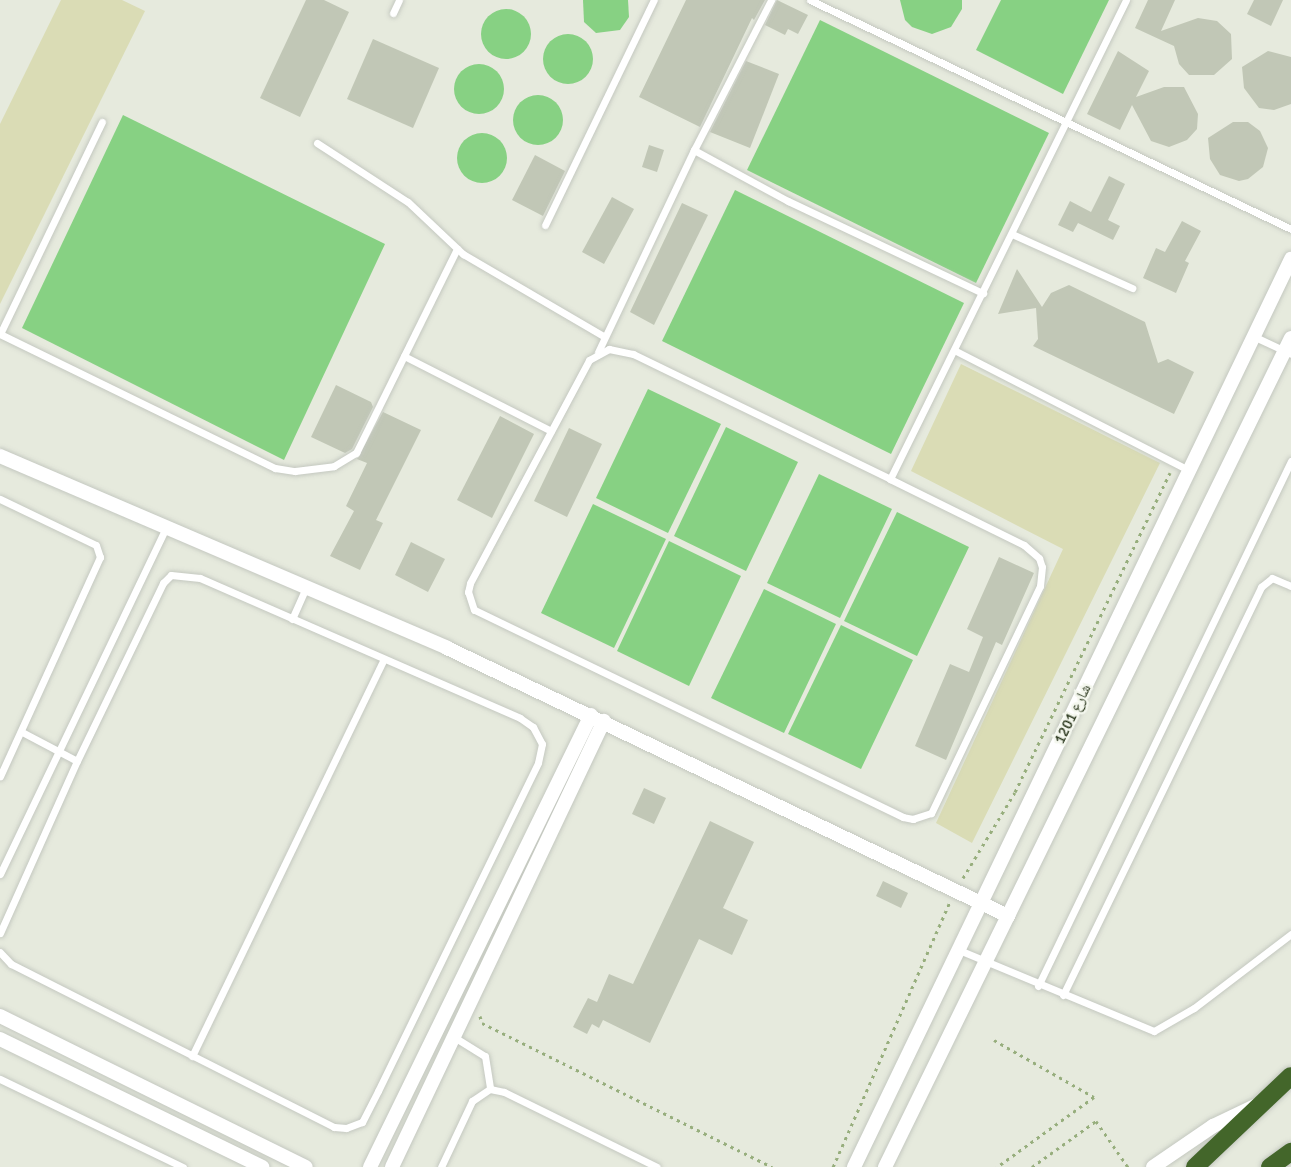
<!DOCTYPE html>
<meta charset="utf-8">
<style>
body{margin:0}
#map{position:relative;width:1291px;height:1167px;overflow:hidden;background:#e6eadd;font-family:Signika,"Noto Naskh Arabic",sans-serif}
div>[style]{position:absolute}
.green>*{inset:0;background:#dadcb5}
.water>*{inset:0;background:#87d183}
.round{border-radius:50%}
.building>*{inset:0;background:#c1c7b6}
.path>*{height:3px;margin-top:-1.5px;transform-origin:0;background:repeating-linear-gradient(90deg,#97ae7d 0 3px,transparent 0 7.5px)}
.roads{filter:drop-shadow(0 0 2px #c4c8c0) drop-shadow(0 0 2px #c4c8c0)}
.service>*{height:7px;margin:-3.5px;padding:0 3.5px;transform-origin:3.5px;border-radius:3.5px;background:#fff}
.minor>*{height:14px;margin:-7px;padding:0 7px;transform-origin:7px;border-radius:7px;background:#fff}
.motorway>*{height:18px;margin:-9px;padding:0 9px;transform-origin:9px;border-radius:9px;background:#43662a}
span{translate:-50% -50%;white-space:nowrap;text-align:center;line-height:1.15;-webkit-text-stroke:5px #f4f7ee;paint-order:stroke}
.street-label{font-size:15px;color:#2c391f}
</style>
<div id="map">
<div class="green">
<div style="clip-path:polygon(61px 0,122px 0,145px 11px,0 304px,0 124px)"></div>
<div style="clip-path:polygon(961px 364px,1160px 463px,972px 843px,936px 823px,1063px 549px,911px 471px)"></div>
</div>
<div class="water">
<div style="clip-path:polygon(583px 0,628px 0,629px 17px,620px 30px,596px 33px,584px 22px)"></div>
<div style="clip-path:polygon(900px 0,962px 0,962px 9px,951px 27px,932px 34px,912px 27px,905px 20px)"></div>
<div style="clip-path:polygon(1001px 0,1109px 0,1063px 94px,976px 50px)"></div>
<div class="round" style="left:481px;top:9px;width:50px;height:50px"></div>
<div style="clip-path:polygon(820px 20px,1049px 133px,976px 283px,747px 170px)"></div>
<div class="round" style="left:543px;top:34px;width:50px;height:50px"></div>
<div class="round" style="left:454px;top:64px;width:50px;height:50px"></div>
<div class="round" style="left:513px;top:95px;width:50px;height:50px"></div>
<div style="clip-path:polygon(123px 115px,385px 244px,284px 460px,22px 328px)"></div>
<div class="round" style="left:457px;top:133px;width:50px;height:50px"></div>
<div style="clip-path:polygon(735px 190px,964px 303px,891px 454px,662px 341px)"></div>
<div style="clip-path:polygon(648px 389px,721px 424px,668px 533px,596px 498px)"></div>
<div style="clip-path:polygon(726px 427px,798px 462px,746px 571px,674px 536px)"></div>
<div style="clip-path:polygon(819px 474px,892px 509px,840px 618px,767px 583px)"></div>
<div style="clip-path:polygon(593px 504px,666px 539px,614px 648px,541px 613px)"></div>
<div style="clip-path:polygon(897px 512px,969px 547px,917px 656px,844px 621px)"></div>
<div style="clip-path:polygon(669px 541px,741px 576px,689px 686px,617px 651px)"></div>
<div style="clip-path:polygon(764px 589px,836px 624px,784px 733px,711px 698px)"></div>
<div style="clip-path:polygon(841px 625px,913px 660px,861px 769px,788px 734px)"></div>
</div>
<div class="building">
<div style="clip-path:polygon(306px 0,324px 0,349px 12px,300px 117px,260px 98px)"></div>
<div style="clip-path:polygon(686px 0,765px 0,754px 20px,752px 18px,700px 127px,639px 97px)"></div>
<div style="clip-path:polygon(777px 0,808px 15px,798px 34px,788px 29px,785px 35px,765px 25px)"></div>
<div style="clip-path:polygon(1148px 0,1175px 0,1161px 31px,1198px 18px,1217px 21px,1231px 34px,1232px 59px,1214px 75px,1189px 75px,1179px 64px,1174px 46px,1135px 28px)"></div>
<div style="clip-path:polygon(1254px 0,1283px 0,1271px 26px,1247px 14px)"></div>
<div style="clip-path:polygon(373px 39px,439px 68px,413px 128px,347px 99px)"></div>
<div style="clip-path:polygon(1118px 51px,1149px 71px,1136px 97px,1164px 87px,1184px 87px,1198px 114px,1197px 129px,1187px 140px,1169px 147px,1151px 141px,1132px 105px,1120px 130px,1087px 114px)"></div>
<div style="clip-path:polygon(1268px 51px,1291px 57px,1291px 104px,1274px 110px,1259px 108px,1244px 88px,1242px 67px)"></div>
<div style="clip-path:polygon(746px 61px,779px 74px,750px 148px,710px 132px)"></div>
<div style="clip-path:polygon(1233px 122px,1248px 122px,1260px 131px,1268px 148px,1263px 167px,1248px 179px,1239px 181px,1220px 175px,1210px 159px,1208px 138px)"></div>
<div style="clip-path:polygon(649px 145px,664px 150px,657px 172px,642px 167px)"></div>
<div style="clip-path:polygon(535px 155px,565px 171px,543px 216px,512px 200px)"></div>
<div style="clip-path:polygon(1109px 176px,1125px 184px,1108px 220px,1120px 226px,1113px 240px,1078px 223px,1073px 232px,1058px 225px,1070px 201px,1091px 212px)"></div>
<div style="clip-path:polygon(612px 197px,634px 209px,604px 264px,582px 252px)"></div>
<div style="clip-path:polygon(682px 203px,708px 215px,654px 325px,630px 312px)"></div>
<div style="clip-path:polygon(1182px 221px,1201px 231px,1185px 261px,1189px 263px,1176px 293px,1143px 278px,1156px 248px,1165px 252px)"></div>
<div style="clip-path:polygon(1017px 269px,1042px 307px,1051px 293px,1069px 285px,1145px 322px,1158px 363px,1168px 359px,1194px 372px,1174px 414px,1033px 346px,1038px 339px,1036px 308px,998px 314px)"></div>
<div style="clip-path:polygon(336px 385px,371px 402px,373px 407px,352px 449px,345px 453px,311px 437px)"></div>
<div style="clip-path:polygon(383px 412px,421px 430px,376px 520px,383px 523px,360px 570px,330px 556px,354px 511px,346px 506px,367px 463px,357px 459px)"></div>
<div style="clip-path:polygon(500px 416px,534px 434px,492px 518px,457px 500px)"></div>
<div style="clip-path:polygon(569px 428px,602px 444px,567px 517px,534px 501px)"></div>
<div style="clip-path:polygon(411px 542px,445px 559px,428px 592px,395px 575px)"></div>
<div style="clip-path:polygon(999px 557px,1034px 573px,1002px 645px,996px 642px,946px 760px,915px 746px,950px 664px,969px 672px,983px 637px,967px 629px)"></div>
<div style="clip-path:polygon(644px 788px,666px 798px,654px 824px,632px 814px)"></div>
<div style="clip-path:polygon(710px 821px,754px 842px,723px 908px,748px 920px,732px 955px,699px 939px,650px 1043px,603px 1020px,599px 1028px,592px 1024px,587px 1034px,573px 1027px,588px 998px,597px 1002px,609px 974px,633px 984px)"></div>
<div style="clip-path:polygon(883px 881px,908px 893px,901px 908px,876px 896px)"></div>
</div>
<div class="path">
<div style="left:963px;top:878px;width:100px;rotate:-58.8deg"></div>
<div style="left:1015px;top:792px;width:355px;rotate:-64.1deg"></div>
<div style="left:480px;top:1016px;width:7px;rotate:74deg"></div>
<div style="left:482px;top:1023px;width:324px;rotate:26.4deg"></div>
<div style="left:994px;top:1040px;width:115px;rotate:29.7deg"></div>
<div style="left:1094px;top:1097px;width:120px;rotate:144.2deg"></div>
<div style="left:833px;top:1167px;width:290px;rotate:-66.2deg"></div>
<div style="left:1032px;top:1167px;width:79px;rotate:-35.7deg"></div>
<div style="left:1096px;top:1121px;width:56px;rotate:55.2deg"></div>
</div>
<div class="roads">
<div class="service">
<div style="left:810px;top:0;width:533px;rotate:25.46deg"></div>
<div style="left:393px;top:13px;width:14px;rotate:-65deg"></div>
<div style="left:102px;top:122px;width:235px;rotate:115.7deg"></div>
<div style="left:0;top:334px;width:306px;rotate:26deg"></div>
<div style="left:275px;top:468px;width:20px;rotate:9deg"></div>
<div style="left:295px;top:471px;width:39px;rotate:-7deg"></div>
<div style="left:334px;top:466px;width:26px;rotate:-31deg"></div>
<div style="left:356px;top:453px;width:228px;rotate:-63.7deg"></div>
<div style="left:317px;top:143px;width:108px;rotate:33deg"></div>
<div style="left:408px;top:202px;width:76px;rotate:43.4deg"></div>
<div style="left:463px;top:254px;width:164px;rotate:30.3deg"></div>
<div style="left:694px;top:150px;width:107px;rotate:28.5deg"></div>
<div style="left:788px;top:201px;width:216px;rotate:25.3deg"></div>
<div style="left:545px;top:225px;width:250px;rotate:-64.2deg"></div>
<div style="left:1012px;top:234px;width:132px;rotate:24.2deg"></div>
<div style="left:1255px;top:337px;width:40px;rotate:25deg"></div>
<div style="left:609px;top:349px;width:25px;rotate:12deg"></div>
<div style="left:633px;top:354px;width:286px;rotate:25.9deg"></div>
<div style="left:890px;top:479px;width:149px;rotate:26.2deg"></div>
<div style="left:1024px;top:545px;width:20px;rotate:41deg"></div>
<div style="left:1039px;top:558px;width:9px;rotate:72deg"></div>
<div style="left:1042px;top:567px;width:19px;rotate:96deg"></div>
<div style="left:1040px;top:586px;width:252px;rotate:115.6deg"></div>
<div style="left:931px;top:813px;width:19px;rotate:162deg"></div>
<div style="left:913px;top:819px;width:10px;rotate:-169deg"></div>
<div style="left:903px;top:817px;width:476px;rotate:-154.2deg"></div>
<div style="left:474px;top:610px;width:19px;rotate:-108deg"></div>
<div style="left:468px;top:592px;width:9px;rotate:-77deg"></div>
<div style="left:470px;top:583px;width:253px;rotate:-61.9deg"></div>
<div style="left:589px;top:360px;width:23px;rotate:-29deg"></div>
<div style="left:956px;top:351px;width:263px;rotate:27.1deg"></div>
<div style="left:598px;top:352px;width:224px;rotate:-64.6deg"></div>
<div style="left:694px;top:150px;width:169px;rotate:-62.8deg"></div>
<div style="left:404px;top:356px;width:165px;rotate:27deg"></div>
<div style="left:890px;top:479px;width:534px;rotate:-63.77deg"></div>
<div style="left:0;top:499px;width:106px;rotate:25.6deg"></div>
<div style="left:96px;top:545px;width:13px;rotate:72deg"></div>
<div style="left:100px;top:557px;width:241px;rotate:114.5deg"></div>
<div style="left:292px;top:619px;width:34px;rotate:-66deg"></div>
<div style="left:22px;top:732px;width:62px;rotate:27.8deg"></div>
<div style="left:0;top:874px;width:384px;rotate:-64.4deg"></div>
<div style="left:0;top:933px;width:188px;rotate:-65.9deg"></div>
<div style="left:77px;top:761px;width:198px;rotate:-64.2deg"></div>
<div style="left:163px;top:583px;width:11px;rotate:-45deg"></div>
<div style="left:171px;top:575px;width:29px;rotate:6deg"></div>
<div style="left:200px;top:578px;width:349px;rotate:23.6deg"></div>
<div style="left:520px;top:718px;width:16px;rotate:35deg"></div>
<div style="left:533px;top:727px;width:19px;rotate:62deg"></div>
<div style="left:542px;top:744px;width:19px;rotate:102deg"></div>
<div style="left:538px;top:763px;width:365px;rotate:116deg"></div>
<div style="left:378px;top:1091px;width:35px;rotate:117deg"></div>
<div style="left:362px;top:1122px;width:17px;rotate:159deg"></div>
<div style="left:346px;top:1128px;width:12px;rotate:-175deg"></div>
<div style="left:334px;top:1127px;width:362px;rotate:-153.2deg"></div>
<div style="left:11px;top:964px;width:16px;rotate:-133deg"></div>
<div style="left:959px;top:950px;width:211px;rotate:22.6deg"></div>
<div style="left:1154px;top:1031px;width:46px;rotate:-29.9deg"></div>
<div style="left:1194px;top:1008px;width:122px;rotate:-37.3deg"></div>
<div style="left:1038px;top:986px;width:583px;rotate:-64.27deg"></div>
<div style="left:1063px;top:995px;width:454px;rotate:-64.1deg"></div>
<div style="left:1261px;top:587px;width:14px;rotate:-39deg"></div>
<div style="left:1272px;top:578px;width:21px;rotate:23deg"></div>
<div style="left:454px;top:1037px;width:36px;rotate:32deg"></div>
<div style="left:485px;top:1056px;width:33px;rotate:81deg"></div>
<div style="left:192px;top:1056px;width:441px;rotate:-64.2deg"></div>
<div style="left:0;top:1079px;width:203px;rotate:25.7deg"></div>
<div style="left:441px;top:1167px;width:73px;rotate:-64.8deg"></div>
<div style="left:472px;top:1101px;width:22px;rotate:-34deg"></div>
<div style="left:490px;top:1089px;width:14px;rotate:12deg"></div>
<div style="left:504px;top:1092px;width:170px;rotate:26.1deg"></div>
</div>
<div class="minor">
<div style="left:0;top:456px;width:486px;rotate:23.2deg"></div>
<div style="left:447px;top:648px;width:622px;rotate:25.53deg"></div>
<div style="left:0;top:1016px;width:341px;rotate:26.3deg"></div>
<div style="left:0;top:1039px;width:292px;rotate:26deg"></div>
<div style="left:370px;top:1167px;width:503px;rotate:-63.94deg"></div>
<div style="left:392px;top:1167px;width:494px;rotate:-64.6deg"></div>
<div style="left:854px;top:1167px;width:1008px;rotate:-64.3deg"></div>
<div style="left:885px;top:1167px;width:923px;rotate:-63.91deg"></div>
<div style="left:1153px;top:1167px;width:73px;rotate:-34.3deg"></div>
<div style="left:1213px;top:1126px;width:51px;rotate:-25.6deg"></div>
</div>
<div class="motorway">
<div style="left:1195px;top:1167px;width:132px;rotate:-43.5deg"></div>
<div style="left:1270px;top:1167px;width:26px;rotate:-36deg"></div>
</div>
</div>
<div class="street-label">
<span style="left:1073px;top:714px;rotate:-64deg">شارع 1201</span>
</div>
</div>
